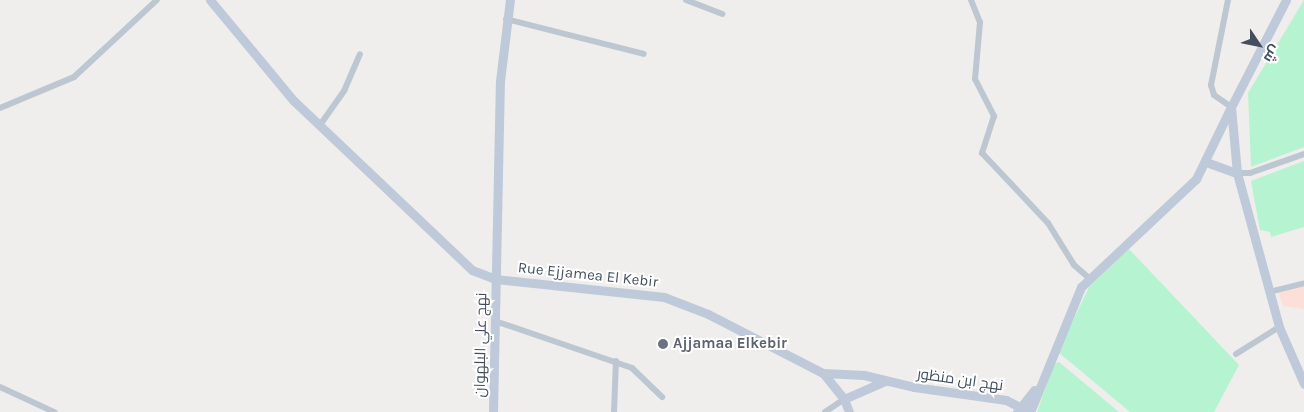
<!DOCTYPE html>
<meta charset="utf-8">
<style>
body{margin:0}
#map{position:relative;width:1304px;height:412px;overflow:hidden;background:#f0eded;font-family:Karla,Cairo,sans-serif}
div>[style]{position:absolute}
.medical>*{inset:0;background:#fddfda}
.green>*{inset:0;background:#b6f3d1}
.street>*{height:6px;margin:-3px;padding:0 3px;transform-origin:3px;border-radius:3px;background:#bcc7d1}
.secondary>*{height:9px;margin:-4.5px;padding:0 4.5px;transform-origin:4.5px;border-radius:4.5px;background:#bec9d9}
.dots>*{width:14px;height:14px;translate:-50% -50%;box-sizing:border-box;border:2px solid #fff;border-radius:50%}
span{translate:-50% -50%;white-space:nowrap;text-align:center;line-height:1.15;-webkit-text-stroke:4px #fff;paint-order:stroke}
.street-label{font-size:15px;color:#444f5d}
.worship-label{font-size:15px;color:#5b616d;font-weight:700}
.left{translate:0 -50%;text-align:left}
.north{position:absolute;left:1234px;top:20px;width:50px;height:50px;-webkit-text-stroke:4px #fff;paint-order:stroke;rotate:124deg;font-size:14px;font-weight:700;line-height:20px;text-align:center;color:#444f5d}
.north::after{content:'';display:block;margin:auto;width:18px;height:22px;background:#444f5d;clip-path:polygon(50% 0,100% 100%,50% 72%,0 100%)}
</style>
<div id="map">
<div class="medical">
<div style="clip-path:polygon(1304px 284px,1304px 309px,1283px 306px,1279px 294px,1283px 289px)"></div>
</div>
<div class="green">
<div style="clip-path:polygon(1304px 0,1304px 147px,1251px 167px,1248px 93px)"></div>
<div style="clip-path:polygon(1304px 161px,1304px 227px,1271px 237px,1270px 232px,1260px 230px,1251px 181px)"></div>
<div style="clip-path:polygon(1129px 249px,1239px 365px,1214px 412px,1130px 412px,1058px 352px,1089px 287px)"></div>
<div style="clip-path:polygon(1059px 362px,1119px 412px,1037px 412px,1054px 364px)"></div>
</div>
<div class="street">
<div style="left:686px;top:0;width:39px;rotate:21deg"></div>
<div style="left:971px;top:0;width:24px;rotate:68deg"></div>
<div style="left:980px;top:22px;width:57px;rotate:95deg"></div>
<div style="left:975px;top:79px;width:42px;rotate:62.8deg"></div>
<div style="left:994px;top:116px;width:39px;rotate:108deg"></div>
<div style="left:982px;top:153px;width:96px;rotate:46.7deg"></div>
<div style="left:1048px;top:223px;width:49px;rotate:58.2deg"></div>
<div style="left:1074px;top:265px;width:20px;rotate:41deg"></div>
<div style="left:1228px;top:0;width:87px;rotate:101.3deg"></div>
<div style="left:1211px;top:85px;width:10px;rotate:73deg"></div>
<div style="left:1214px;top:95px;width:21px;rotate:35deg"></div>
<div style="left:506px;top:19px;width:142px;rotate:14.2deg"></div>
<div style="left:0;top:108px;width:80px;rotate:-22.7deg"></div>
<div style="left:74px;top:77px;width:113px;rotate:-42.9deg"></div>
<div style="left:320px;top:125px;width:42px;rotate:-54.8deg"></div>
<div style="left:344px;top:91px;width:40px;rotate:-66.6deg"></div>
<div style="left:1237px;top:173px;width:13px"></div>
<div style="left:1250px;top:173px;width:57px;rotate:-19.4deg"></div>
<div style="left:1269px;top:292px;width:36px;rotate:-14deg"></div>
<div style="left:495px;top:321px;width:145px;rotate:18.9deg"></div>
<div style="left:632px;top:368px;width:42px;rotate:44deg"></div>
<div style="left:1236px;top:354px;width:51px;rotate:-32.1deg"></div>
<div style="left:0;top:387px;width:60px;rotate:24.8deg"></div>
<div style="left:614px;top:412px;width:51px;rotate:-87.8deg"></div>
<div style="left:825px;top:412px;width:23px;rotate:-34deg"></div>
</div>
<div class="secondary">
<div style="left:210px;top:0;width:131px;rotate:50.3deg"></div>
<div style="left:294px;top:101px;width:245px;rotate:43.5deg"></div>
<div style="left:472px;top:270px;width:25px;rotate:21deg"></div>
<div style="left:495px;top:279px;width:170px;rotate:6.1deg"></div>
<div style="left:664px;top:297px;width:47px;rotate:21.1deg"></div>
<div style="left:708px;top:314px;width:129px;rotate:27.2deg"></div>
<div style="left:823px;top:373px;width:33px;rotate:51deg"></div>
<div style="left:844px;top:399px;width:14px;rotate:69deg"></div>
<div style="left:1286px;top:0;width:120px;rotate:117.2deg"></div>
<div style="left:1231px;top:107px;width:66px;rotate:84.8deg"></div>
<div style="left:1237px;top:173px;width:160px;rotate:74.7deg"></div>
<div style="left:1279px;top:327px;width:62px;rotate:66.3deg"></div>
<div style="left:1206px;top:162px;width:33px;rotate:20deg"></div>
<div style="left:823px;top:373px;width:41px;rotate:2.8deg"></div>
<div style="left:864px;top:375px;width:51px;rotate:13.5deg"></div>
<div style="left:914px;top:387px;width:93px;rotate:8deg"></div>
<div style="left:1006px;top:400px;width:27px;rotate:27deg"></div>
<div style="left:844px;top:399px;width:45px;rotate:-23.7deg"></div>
<div style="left:493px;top:412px;width:331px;rotate:-88.8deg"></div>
<div style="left:500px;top:81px;width:82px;rotate:-83deg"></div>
<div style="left:1017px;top:412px;width:28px;rotate:-52deg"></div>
<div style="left:1030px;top:412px;width:135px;rotate:-67.8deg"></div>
<div style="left:1081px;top:287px;width:158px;rotate:-43.2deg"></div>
<div style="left:1196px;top:179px;width:80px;rotate:-64.1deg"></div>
</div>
<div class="dots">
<div style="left:663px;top:344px;background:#6b7280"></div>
</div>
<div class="street-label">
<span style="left:588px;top:275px;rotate:6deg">Rue Ejjamea El Kebir</span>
<span style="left:481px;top:345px;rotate:-89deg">نهج علي البلهوان</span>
<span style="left:960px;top:380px;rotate:8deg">نهج ابن منظور</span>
</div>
<div class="worship-label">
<span class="left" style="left:673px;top:344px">Ajjamaa Elkebir</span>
</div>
<div class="north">ش</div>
</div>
